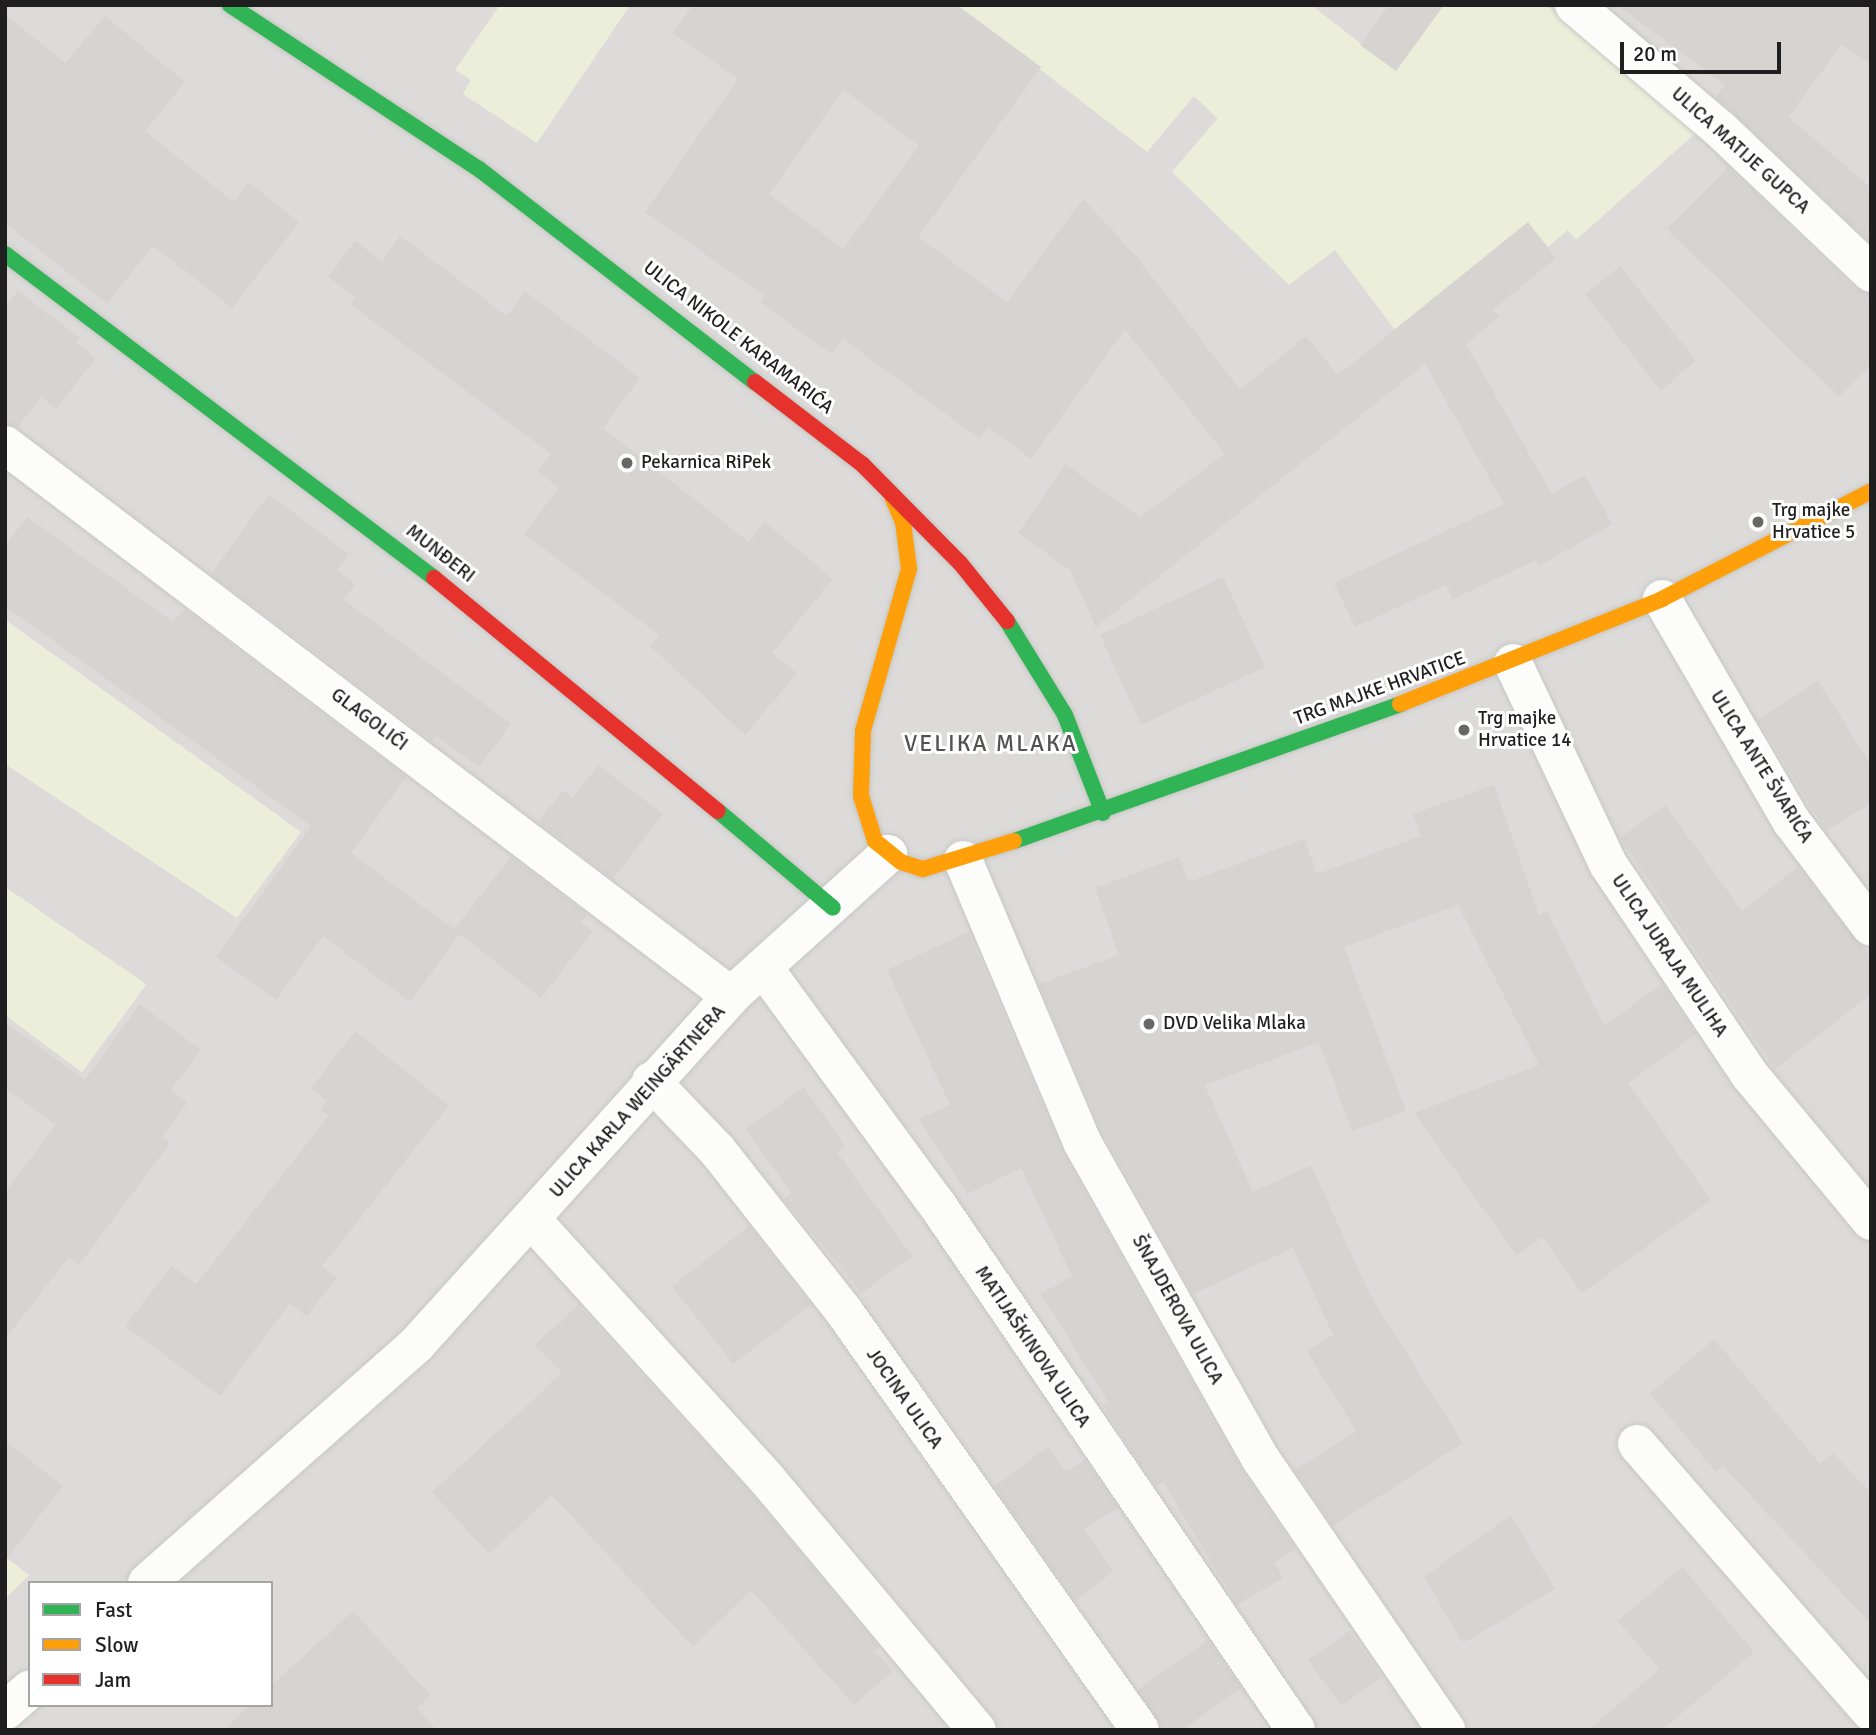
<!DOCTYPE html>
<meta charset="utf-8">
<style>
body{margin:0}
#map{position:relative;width:1876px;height:1735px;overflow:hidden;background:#edece7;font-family:Signika,sans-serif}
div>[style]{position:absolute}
.residential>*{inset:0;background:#dcdbd9}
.farmland>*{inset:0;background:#ebeed9}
.building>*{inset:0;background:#d5d4d0}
.roads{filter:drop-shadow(0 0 2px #c6c6c3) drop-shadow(0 0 2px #c6c6c3)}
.street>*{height:38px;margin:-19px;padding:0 19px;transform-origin:19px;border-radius:19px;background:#fcfcfb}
.fast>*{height:16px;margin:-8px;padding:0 8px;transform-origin:8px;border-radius:8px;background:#30b455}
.slow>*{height:16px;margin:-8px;padding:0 8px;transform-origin:8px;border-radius:8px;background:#ff9f0a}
.jam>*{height:16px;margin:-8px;padding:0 8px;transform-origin:8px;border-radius:8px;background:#e5322d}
.dots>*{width:19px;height:19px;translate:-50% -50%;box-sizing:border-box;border:4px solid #fff;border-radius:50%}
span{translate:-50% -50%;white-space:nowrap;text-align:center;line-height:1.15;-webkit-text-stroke:6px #fff;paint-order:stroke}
.street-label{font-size:19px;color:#1f1f1f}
.poi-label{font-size:19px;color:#1f1f1f}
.left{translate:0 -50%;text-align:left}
.quarter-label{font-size:23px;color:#525252;letter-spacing:2px}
.frame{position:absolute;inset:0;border:7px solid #1f1f1f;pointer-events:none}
.legend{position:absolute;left:28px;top:1581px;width:245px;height:126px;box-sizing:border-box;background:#fff;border:2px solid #a5a5a5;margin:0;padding:9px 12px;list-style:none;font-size:21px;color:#1f1f1f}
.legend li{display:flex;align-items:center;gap:14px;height:35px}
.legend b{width:35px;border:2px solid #a5a5a5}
.scale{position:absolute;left:1620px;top:42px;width:161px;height:32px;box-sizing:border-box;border:4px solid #1f1f1f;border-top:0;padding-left:9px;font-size:21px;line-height:24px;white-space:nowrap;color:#1f1f1f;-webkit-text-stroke:5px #fff;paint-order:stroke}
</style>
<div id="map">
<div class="residential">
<div style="clip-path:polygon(evenodd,5px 5px,500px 5px,456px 70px,471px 80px,463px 94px,537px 142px,630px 5px,957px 5px,1147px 151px,1194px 96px,1218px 118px,1172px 172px,1334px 249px,1568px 230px,1576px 239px,1699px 128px,1546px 5px,1871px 5px,1871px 1730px,5px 1730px,5px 1599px,29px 1575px,5px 1557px,5px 1015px,82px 1072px,146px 985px,5px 887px,5px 764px,96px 822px,301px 832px,5px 620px,5px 5px,30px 1583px,271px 1583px,271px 1705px,30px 1705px,30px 1583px)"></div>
<div style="clip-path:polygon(1311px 5px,1444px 5px,1396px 71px)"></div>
</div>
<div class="farmland">
<div style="clip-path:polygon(500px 5px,630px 5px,537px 143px,463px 94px,471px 80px,455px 70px)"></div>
<div style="clip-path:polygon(957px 5px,1311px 5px,1396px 71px,1444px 5px,1546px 5px,1700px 129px,1576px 240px,1568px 230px,1548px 247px,1528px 223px,1395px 330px,1335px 250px,1289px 285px,1172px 172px,1218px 119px,1194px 96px,1147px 152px)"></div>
<div style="clip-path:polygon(5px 620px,301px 832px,237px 918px,5px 764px)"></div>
<div style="clip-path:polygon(5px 887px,146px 984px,82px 1072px,5px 1015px)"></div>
<div style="clip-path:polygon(5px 1557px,29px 1575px,5px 1599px)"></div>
</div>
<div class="building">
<div style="clip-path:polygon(evenodd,693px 5px,957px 5px,1041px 67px,918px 237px,1007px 302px,1083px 199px,1136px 256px,1240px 390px,1306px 336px,1338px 375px,1528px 222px,1556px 258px,1493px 310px,1499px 317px,1466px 344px,1552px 494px,1585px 475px,1612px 524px,1539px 566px,1536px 560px,1453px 599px,1446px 585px,1355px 627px,1334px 583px,1504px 504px,1425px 364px,1096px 627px,1070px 570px,1018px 533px,1065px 464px,1140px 517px,1225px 454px,1125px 330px,1031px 459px,988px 427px,980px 439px,843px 339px,831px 354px,761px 303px,765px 296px,645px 212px,738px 79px,673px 33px,693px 5px,844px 90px,919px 146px,843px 249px,769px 194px,844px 90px)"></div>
<div style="clip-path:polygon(1389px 5px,1444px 5px,1396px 71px,1360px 45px)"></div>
<div style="clip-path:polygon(1617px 5px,1871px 5px,1871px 63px,1841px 45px,1789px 117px,1871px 188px,1871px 243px,1716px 97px,1725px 85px)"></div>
<div style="clip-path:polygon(5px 14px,65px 63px,105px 16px,185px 82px,145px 131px,234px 202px,249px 182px,299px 222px,232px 308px,153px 246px,107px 304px,5px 223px)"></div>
<div style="clip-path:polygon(1728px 167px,1856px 289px,1871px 294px,1871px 365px,1839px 397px,1667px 229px)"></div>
<div style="clip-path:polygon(400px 236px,507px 316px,525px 291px,640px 378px,603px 428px,749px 542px,765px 522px,833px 579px,772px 653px,797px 673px,745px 735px,650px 646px,659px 635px,524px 534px,559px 488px,538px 472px,551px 454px,350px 304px,355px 297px,328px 277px,355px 241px,382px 261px)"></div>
<div style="clip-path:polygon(1620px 266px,1696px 360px,1661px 391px,1585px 294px)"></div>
<div style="clip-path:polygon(18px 291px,80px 338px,76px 343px,96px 358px,56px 409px,41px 397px,18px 427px,5px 424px,5px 307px)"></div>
<div style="clip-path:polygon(269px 494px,349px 554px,337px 570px,355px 584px,344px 600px,511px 724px,479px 767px,436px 736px,432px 741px,211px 574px)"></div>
<div style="clip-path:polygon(27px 517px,173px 622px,185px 609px,406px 777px,351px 853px,460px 934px,410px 1002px,323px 936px,276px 1000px,216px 957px,311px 826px,5px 606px,5px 546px)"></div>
<div style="clip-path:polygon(1223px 577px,1265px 667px,1141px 725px,1100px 635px)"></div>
<div style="clip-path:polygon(1818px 681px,1871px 765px,1871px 803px,1826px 831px,1758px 720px)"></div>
<div style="clip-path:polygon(598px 765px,663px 814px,613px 879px,538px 822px,563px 790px,573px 798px)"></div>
<div style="clip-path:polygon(1494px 785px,1539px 915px,1547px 911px,1604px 1026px,1662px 984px,1696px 1034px,1628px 1083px,1711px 1200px,1582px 1293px,1542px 1237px,1517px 1256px,1414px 1113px,1539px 1065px,1458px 905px,1344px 947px,1406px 1111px,1352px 1131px,1319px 1042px,1205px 1085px,1253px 1192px,1311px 1165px,1370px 1295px,1463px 1443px,1333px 1526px,1295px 1470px,1356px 1431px,1307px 1351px,1333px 1335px,1293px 1248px,1193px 1294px,1102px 1132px,1039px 984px,1119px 955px,1095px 888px,1179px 857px,1189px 882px,1304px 839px,1317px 874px,1421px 836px,1413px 814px)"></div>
<div style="clip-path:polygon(1665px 805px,1742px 911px,1798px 867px,1871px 957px,1871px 994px,1775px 1069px,1620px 838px)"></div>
<div style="clip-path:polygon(511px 857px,587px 914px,581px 922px,593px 931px,541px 998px,454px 929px)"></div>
<div style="clip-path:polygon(968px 932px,1063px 1153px,1241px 1469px,1296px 1549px,1275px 1563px,1283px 1578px,1237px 1605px,1163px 1482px,1156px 1486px,1121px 1435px,1103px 1406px,1108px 1402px,1041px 1294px,1072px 1276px,1021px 1168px,967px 1194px,919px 1119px,950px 1105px,887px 970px)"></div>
<div style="clip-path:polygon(140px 1004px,201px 1050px,171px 1090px,187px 1102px,162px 1137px,170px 1143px,79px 1265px,69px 1257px,5px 1339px,5px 1192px,56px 1125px,5px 1088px,5px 1022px,85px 1080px)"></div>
<div style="clip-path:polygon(355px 1031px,449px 1106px,322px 1266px,337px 1278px,307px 1316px,290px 1303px,220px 1396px,125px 1326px,172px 1266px,196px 1284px,329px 1116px,320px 1110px,327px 1101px,311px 1088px)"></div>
<div style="clip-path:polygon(804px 1087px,845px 1146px,837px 1152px,912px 1256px,862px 1293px,784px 1199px,791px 1193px,746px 1129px)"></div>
<div style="clip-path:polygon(749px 1226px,811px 1305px,733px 1364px,672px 1286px)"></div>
<div style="clip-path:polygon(578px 1305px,750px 1492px,879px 1647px,874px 1651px,893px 1671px,854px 1705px,751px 1590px,693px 1647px,552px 1495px,489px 1554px,432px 1492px,562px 1373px,535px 1345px)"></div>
<div style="clip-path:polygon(1714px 1339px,1820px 1464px,1833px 1453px,1871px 1493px,1871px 1624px,1723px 1466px,1716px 1472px,1650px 1394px)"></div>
<div style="clip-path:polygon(5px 1441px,63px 1486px,5px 1561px)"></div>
<div style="clip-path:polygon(1048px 1447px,1066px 1472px,1085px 1460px,1118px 1508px,1083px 1529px,1114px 1571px,1075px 1601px,994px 1486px)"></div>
<div style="clip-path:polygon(1511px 1515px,1555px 1589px,1463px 1643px,1424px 1577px)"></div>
<div style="clip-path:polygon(1682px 1567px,1754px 1652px,1662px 1730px,1589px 1730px,1659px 1669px,1618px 1621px)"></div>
<div style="clip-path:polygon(353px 1611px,430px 1695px,417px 1708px,437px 1730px,224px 1730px,250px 1705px,271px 1705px,271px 1686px)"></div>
<div style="clip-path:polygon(1349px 1631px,1382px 1677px,1341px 1706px,1308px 1660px)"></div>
<div style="clip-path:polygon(1208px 1640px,1241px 1688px,1182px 1730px,1164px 1730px,1138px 1690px)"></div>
</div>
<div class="roads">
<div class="street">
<div style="left:1574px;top:5px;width:193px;rotate:40.4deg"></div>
<div style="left:1721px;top:130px;width:207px;rotate:43.6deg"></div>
<div style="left:5px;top:445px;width:911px;rotate:37.2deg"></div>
<div style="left:1662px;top:599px;width:258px;rotate:59.8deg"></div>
<div style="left:1792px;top:822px;width:131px;rotate:53deg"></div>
<div style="left:1513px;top:663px;width:222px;rotate:64.7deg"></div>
<div style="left:1608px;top:864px;width:253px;rotate:56.1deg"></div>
<div style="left:1749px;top:1074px;width:191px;rotate:50.3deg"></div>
<div style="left:963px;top:860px;width:306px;rotate:67.1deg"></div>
<div style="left:1082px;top:1142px;width:363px;rotate:60.6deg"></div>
<div style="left:1260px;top:1458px;width:330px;rotate:55.6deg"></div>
<div style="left:763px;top:967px;width:293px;rotate:53.8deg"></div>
<div style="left:936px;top:1203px;width:638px;rotate:55.66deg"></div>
<div style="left:651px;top:1081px;width:95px;rotate:46.3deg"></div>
<div style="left:717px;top:1150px;width:204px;rotate:51.8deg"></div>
<div style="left:843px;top:1310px;width:514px;rotate:54.73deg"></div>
<div style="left:533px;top:1221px;width:347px;rotate:47.8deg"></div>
<div style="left:766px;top:1478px;width:329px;rotate:50.1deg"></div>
<div style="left:1637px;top:1444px;width:356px;rotate:48.9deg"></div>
<div style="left:147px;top:1583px;width:361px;rotate:-41.5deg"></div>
<div style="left:417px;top:1344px;width:469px;rotate:-47.9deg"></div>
<div style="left:731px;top:996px;width:212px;rotate:-42.1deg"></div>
<div style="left:5px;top:1711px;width:33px;rotate:-41deg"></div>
</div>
<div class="fast">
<div style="left:230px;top:5px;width:298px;rotate:33.4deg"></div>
<div style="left:479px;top:169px;width:349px;rotate:37.7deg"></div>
<div style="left:5px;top:254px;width:538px;rotate:37.06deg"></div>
<div style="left:1007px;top:621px;width:110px;rotate:58.3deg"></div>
<div style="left:1065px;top:715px;width:105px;rotate:68.8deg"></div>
<div style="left:718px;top:811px;width:150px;rotate:40.1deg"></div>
<div style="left:1014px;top:841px;width:410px;rotate:-19.5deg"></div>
</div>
<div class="slow">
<div style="left:891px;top:494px;width:30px;rotate:67deg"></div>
<div style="left:903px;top:522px;width:47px;rotate:82.7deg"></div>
<div style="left:909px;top:569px;width:168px;rotate:105.9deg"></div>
<div style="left:863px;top:731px;width:65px;rotate:91.8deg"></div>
<div style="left:861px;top:796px;width:47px;rotate:72.7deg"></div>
<div style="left:875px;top:841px;width:33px;rotate:39deg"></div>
<div style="left:901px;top:862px;width:23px;rotate:18deg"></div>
<div style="left:923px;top:869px;width:95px;rotate:-17.1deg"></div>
<div style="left:1400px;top:704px;width:282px;rotate:-21.8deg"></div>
<div style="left:1662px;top:599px;width:235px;rotate:-27.3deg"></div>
</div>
<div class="jam">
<div style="left:755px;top:382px;width:135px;rotate:37.5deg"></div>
<div style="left:862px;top:464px;width:139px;rotate:45.3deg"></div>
<div style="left:960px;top:563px;width:75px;rotate:51deg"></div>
<div style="left:434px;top:578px;width:367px;rotate:39.4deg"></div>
</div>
</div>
<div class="dots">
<div style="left:627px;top:463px;background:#676765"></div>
<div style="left:1758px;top:522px;background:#676765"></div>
<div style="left:1464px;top:730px;background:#676765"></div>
<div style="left:1149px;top:1024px;background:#676765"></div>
</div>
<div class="street-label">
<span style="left:1740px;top:151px;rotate:42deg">ULICA MATIJE GUPCA</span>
<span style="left:738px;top:338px;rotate:38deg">ULICA NIKOLE KARAMARIĆA</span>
<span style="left:440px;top:554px;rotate:38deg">MUNĐERI</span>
<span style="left:1380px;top:689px;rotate:-20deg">TRG MAJKE HRVATICE</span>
<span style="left:369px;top:720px;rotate:37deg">GLAGOLIĆI</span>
<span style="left:1761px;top:767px;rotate:58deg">ULICA ANTE ŠVARIĆA</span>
<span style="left:1669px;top:956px;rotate:56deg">ULICA JURAJA MULIHA</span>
<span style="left:638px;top:1102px;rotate:-48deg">ULICA KARLA WEINGÄRTNERA</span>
<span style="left:1177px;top:1310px;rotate:61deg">ŠNAJDEROVA ULICA</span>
<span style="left:1032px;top:1347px;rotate:56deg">MATIJAŠKINOVA ULICA</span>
<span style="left:904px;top:1399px;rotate:55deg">JOCINA ULICA</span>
</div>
<div class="poi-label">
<span class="left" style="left:641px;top:463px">Pekarnica RiPek</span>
<span class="left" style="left:1772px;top:522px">Trg majke<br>Hrvatice 5</span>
<span class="left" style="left:1478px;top:730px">Trg majke<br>Hrvatice 14</span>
<span class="left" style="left:1163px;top:1024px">DVD Velika Mlaka</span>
</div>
<div class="quarter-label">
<span style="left:991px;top:744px">VELIKA MLAKA</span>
</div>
<div class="frame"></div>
<ul class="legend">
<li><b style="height:9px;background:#30b455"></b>Fast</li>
<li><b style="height:9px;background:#ff9f0a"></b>Slow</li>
<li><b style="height:9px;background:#e5322d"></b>Jam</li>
</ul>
<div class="scale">20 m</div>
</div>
